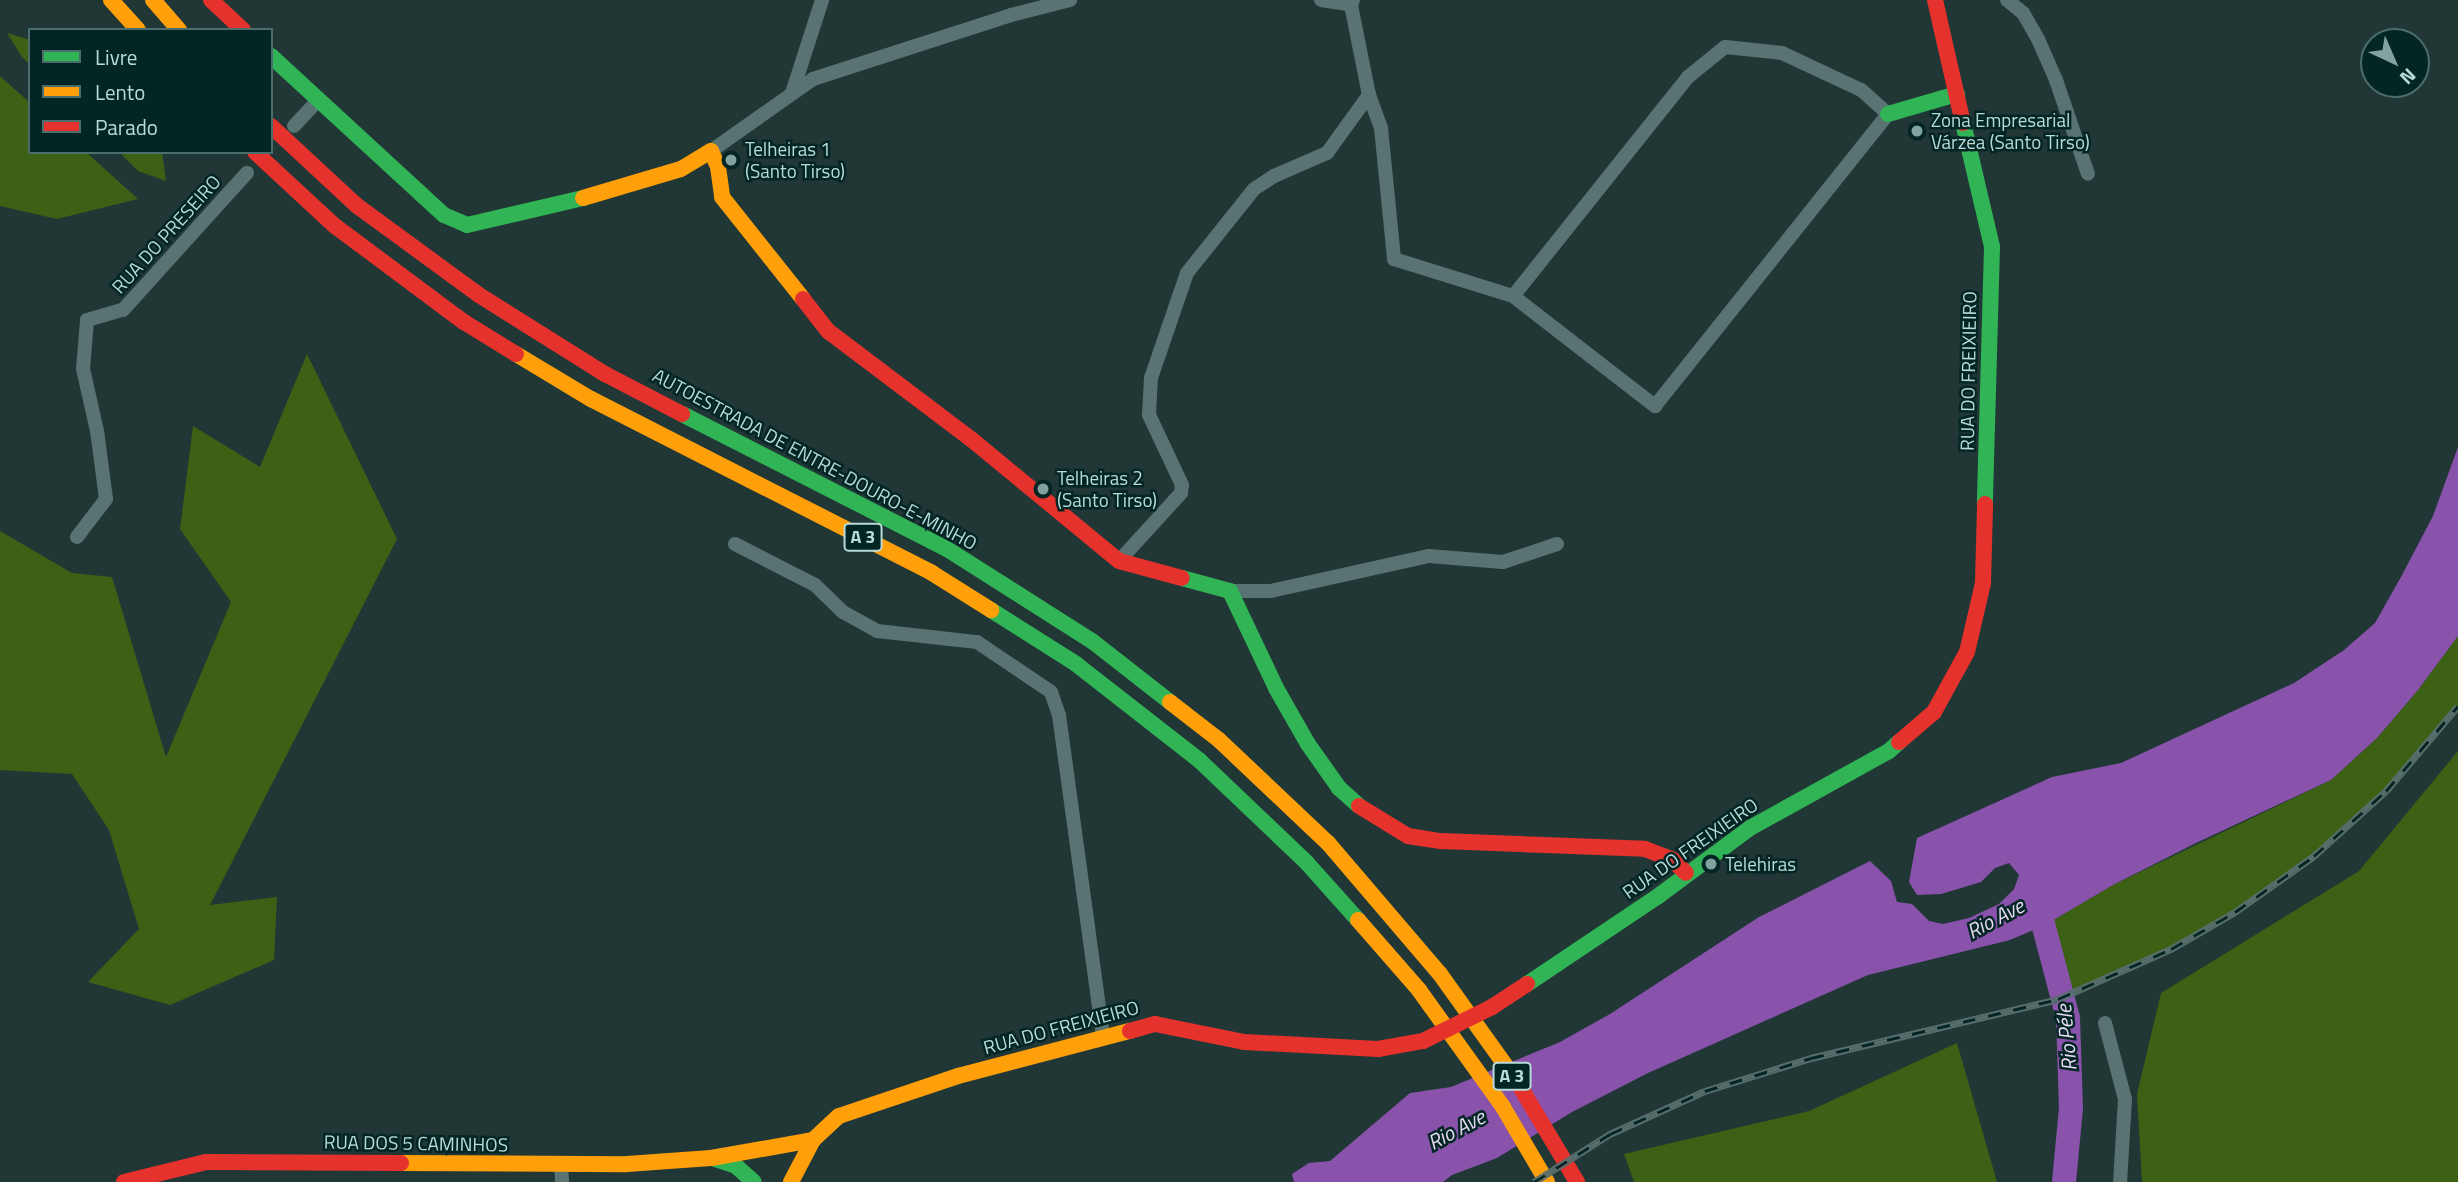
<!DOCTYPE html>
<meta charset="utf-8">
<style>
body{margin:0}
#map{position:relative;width:2458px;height:1182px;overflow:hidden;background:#203736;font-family:"Titillium Web",sans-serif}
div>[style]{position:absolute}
.green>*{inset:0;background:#3c6014}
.water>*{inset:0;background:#8952ab}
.river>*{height:24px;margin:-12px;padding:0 12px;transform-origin:12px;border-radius:12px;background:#8952ab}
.street>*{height:14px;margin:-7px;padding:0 7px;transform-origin:7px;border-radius:7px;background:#597372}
.fast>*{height:16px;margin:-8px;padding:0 8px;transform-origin:8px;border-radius:8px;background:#30b455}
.slow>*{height:16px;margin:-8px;padding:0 8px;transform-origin:8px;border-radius:8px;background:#ff9f0a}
.jam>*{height:16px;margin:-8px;padding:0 8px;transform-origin:8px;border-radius:8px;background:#e5322d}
.rail>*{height:7px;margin-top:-3.5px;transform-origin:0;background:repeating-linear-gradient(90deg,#032625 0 13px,#576e6d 0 26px);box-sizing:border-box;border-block:2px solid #576e6d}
.dots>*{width:19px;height:19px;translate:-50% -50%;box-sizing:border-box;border:4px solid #032625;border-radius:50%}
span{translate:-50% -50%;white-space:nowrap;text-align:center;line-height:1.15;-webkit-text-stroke:5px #032625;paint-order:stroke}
.shield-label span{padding:2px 5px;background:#032625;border:2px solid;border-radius:5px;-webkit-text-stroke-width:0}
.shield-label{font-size:18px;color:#b6dbd9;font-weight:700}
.poi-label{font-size:19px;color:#b6dbd9}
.left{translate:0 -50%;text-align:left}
.street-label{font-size:19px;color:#b6dbd9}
.water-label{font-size:21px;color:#e7d9f2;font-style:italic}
.legend{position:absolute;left:28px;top:28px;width:245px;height:126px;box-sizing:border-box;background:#032625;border:2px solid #4b6e6d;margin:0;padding:9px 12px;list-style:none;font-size:21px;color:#b6dbd9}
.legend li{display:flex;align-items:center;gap:14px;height:35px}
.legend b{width:35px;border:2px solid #4b6e6d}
.north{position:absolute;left:2360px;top:28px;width:70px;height:70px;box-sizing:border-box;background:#032625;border:2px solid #4b6e6d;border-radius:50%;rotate:136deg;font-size:19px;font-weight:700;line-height:28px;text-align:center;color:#b6dbd9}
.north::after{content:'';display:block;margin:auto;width:24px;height:32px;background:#82a2a0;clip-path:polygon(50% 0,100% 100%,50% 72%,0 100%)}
</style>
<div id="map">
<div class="green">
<div style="clip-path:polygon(7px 33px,30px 40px,30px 65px,22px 57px)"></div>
<div style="clip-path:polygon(0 76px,30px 103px,30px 152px,86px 152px,138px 199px,57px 219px,0 206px)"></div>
<div style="clip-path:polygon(119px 152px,162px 152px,166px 181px,138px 171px)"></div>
<div style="clip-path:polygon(307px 354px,397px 539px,210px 905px,277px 897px,274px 960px,170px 1005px,88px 982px,139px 929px,109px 830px,72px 774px,0 770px,0 531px,72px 573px,112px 577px,166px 757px,231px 602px,180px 529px,193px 426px,260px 467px)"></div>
<div style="clip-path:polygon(2458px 636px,2458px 706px,2428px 745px,2367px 810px,2314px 856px,2235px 912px,2171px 949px,2058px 999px,2045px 925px,2113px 885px,2331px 780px,2377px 738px,2418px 690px)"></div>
<div style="clip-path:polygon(2458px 751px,2458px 1182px,2142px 1182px,2137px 1094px,2161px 993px,2359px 871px)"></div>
<div style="clip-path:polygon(1957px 1043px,1997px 1182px,1634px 1182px,1624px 1154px,1809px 1111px)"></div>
</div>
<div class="water">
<div style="clip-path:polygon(2458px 447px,2458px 636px,2418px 690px,2377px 738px,2331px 780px,2196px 843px,2113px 885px,2045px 925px,2010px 940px,1868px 975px,1648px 1073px,1572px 1112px,1497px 1158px,1452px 1175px,1443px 1182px,1294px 1182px,1292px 1174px,1309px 1163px,1330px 1161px,1410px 1093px,1451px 1087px,1560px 1042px,1610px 1014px,1759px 917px,1870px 861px,1891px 881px,1897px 902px,1912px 904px,1929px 921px,1943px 924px,1969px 918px,1999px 904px,2014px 889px,2019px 875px,2009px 863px,1995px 868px,1981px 882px,1941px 894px,1917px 895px,1909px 882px,1917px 838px,2052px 777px,2121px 763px,2294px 683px,2344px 650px,2375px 623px,2402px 575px,2433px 516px)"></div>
</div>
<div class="river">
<div style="left:2036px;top:897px;width:125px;rotate:75.2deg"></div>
<div style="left:2068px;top:1018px;width:90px;rotate:88.1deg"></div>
<div style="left:2071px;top:1108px;width:74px;rotate:95.4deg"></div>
</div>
<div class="street">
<div style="left:1321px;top:0;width:30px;rotate:9deg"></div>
<div style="left:1351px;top:5px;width:5px;rotate:-68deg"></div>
<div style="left:2007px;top:0;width:21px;rotate:39deg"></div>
<div style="left:2023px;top:13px;width:30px;rotate:60deg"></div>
<div style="left:2038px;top:39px;width:45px;rotate:66.3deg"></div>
<div style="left:2056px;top:80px;width:99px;rotate:71.2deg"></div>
<div style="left:1351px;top:5px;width:92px;rotate:78.7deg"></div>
<div style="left:1369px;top:95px;width:35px;rotate:70deg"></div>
<div style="left:1381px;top:128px;width:132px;rotate:84.3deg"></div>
<div style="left:1394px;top:259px;width:125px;rotate:17.3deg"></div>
<div style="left:1513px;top:296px;width:180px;rotate:37.8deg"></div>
<div style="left:1655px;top:406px;width:374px;rotate:-51.4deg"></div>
<div style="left:1888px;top:114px;width:36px;rotate:-138deg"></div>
<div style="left:1861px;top:90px;width:87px;rotate:-154.9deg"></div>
<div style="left:1782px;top:53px;width:57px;rotate:-174deg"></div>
<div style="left:1725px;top:47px;width:48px;rotate:141deg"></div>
<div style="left:1688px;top:77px;width:280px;rotate:128.6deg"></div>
<div style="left:792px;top:93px;width:98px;rotate:-72.1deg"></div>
<div style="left:294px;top:126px;width:35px;rotate:-47deg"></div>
<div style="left:711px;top:151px;width:125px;rotate:-35.2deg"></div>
<div style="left:813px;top:79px;width:208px;rotate:-17.9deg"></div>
<div style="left:1011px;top:15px;width:61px;rotate:-14.3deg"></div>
<div style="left:77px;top:537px;width:48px;rotate:-52.7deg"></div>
<div style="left:106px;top:499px;width:69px;rotate:-97.5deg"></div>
<div style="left:97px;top:431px;width:64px;rotate:-102.7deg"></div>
<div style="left:83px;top:369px;width:49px;rotate:-85.3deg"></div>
<div style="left:87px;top:320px;width:37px;rotate:-16deg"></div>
<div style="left:123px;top:310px;width:185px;rotate:-47.9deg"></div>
<div style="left:735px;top:544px;width:90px;rotate:27.1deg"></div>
<div style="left:815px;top:585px;width:39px;rotate:44deg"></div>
<div style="left:843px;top:612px;width:39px;rotate:29deg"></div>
<div style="left:877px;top:631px;width:101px;rotate:6.3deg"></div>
<div style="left:977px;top:642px;width:89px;rotate:34deg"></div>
<div style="left:1051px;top:692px;width:24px;rotate:71deg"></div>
<div style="left:1059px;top:715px;width:324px;rotate:82.2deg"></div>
<div style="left:1119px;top:561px;width:92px;rotate:-47.6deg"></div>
<div style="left:1181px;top:493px;width:8px;rotate:-83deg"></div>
<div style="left:1182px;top:485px;width:77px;rotate:-115.2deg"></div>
<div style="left:1149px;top:415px;width:37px;rotate:-87deg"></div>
<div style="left:1151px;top:378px;width:111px;rotate:-71.1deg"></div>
<div style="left:1187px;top:273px;width:107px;rotate:-51.4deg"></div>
<div style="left:1254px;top:189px;width:24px;rotate:-33deg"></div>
<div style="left:1274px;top:176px;width:58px;rotate:-23.5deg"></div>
<div style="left:1327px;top:153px;width:72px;rotate:-54.1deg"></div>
<div style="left:1230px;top:591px;width:41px"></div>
<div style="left:1271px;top:591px;width:162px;rotate:-12.5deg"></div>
<div style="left:1429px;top:556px;width:74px;rotate:4.6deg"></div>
<div style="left:1503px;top:562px;width:57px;rotate:-18.4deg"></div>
<div style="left:2105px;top:1023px;width:79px;rotate:75.3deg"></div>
<div style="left:2125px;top:1099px;width:83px;rotate:93.4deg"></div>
<div style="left:561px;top:1166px;width:16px;rotate:86deg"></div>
</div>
<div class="fast">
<div style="left:271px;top:56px;width:235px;rotate:42.6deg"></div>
<div style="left:444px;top:215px;width:25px;rotate:23deg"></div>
<div style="left:467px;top:225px;width:119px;rotate:-13.1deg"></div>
<div style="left:1888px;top:114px;width:72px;rotate:-16.2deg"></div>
<div style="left:1963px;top:123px;width:127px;rotate:76.8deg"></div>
<div style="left:1992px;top:247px;width:257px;rotate:91.6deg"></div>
<div style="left:682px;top:414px;width:297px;rotate:27deg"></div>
<div style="left:947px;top:549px;width:172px;rotate:32.4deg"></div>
<div style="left:1092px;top:641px;width:99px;rotate:38deg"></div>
<div style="left:1182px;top:578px;width:50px;rotate:15.2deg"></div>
<div style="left:1230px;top:591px;width:107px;rotate:64.6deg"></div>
<div style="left:1276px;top:688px;width:64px;rotate:60.3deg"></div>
<div style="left:1308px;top:744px;width:54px;rotate:54.8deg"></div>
<div style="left:1339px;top:788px;width:27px;rotate:42deg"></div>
<div style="left:991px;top:610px;width:101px;rotate:32.4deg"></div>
<div style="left:1076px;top:664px;width:157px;rotate:38deg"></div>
<div style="left:1200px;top:761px;width:148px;rotate:43.6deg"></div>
<div style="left:1307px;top:863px;width:76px;rotate:48.2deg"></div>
<div style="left:1527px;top:984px;width:156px;rotate:-33.8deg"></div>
<div style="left:1657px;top:897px;width:116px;rotate:-36.6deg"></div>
<div style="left:1750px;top:828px;width:159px;rotate:-29deg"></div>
<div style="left:1889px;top:751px;width:13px;rotate:-42deg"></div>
<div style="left:715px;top:1159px;width:22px;rotate:18deg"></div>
<div style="left:736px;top:1166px;width:24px;rotate:42deg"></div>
</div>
<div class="slow">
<div style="left:111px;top:0;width:40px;rotate:48deg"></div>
<div style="left:153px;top:0;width:40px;rotate:49deg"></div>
<div style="left:583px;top:198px;width:102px;rotate:-16.5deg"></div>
<div style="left:681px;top:169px;width:35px;rotate:-31deg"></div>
<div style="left:711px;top:151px;width:17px;rotate:66deg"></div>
<div style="left:718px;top:167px;width:30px;rotate:82deg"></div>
<div style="left:722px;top:197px;width:130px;rotate:51.5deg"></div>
<div style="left:516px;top:354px;width:87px;rotate:31deg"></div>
<div style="left:591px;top:399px;width:383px;rotate:27deg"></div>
<div style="left:932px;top:573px;width:70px;rotate:32.1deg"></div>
<div style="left:1170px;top:702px;width:62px;rotate:37.8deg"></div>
<div style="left:1219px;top:740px;width:150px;rotate:43.4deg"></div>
<div style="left:1328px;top:843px;width:172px;rotate:49.5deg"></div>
<div style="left:1440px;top:974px;width:130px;rotate:54.4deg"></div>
<div style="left:1358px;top:920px;width:93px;rotate:48.9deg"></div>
<div style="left:1419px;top:990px;width:144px;rotate:54.3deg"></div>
<div style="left:1503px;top:1107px;width:87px;rotate:59.6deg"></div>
<div style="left:401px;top:1163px;width:226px;rotate:0.3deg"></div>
<div style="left:627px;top:1164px;width:84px;rotate:-4.1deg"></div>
<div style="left:711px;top:1158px;width:104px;rotate:-10deg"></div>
<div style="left:791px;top:1182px;width:47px;rotate:-62.4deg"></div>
<div style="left:813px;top:1140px;width:35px;rotate:-43deg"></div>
<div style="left:839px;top:1116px;width:126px;rotate:-18.6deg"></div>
<div style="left:958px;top:1076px;width:178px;rotate:-14.7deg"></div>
</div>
<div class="jam">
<div style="left:211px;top:0;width:44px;rotate:43.2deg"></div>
<div style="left:1935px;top:0;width:126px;rotate:77.2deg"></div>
<div style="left:271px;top:126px;width:116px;rotate:42.9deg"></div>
<div style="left:356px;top:205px;width:152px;rotate:36.2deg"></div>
<div style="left:479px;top:295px;width:149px;rotate:32.1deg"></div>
<div style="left:605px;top:374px;width:87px;rotate:27.5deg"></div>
<div style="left:255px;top:152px;width:109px;rotate:42.8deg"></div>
<div style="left:335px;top:226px;width:161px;rotate:36.7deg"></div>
<div style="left:464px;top:322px;width:61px;rotate:31.6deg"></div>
<div style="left:803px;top:299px;width:41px;rotate:52deg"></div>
<div style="left:828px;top:331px;width:179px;rotate:37.1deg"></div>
<div style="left:971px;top:439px;width:192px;rotate:39.5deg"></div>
<div style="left:1119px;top:561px;width:65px;rotate:15.1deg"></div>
<div style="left:1899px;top:742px;width:46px;rotate:-40.6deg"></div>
<div style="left:1934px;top:712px;width:68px;rotate:-61.2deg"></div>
<div style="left:1967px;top:652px;width:71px;rotate:-76.9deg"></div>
<div style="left:1983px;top:583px;width:79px;rotate:-88.5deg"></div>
<div style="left:1359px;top:806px;width:57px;rotate:31.5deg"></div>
<div style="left:1408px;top:836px;width:33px;rotate:9deg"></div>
<div style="left:1441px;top:841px;width:204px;rotate:2.2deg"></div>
<div style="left:1645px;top:849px;width:30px;rotate:21deg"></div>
<div style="left:1673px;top:860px;width:18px;rotate:45deg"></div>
<div style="left:1130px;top:1031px;width:26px;rotate:-16deg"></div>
<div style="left:1155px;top:1024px;width:91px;rotate:11.4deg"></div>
<div style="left:1244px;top:1042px;width:134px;rotate:3deg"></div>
<div style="left:1378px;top:1049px;width:46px;rotate:-10.1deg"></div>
<div style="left:1423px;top:1041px;width:77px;rotate:-26.2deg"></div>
<div style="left:1492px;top:1007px;width:42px;rotate:-33.3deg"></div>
<div style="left:1516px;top:1080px;width:119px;rotate:59.1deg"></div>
<div style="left:124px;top:1182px;width:84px;rotate:-13.7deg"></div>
<div style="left:206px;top:1162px;width:195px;rotate:0.3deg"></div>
</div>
<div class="rail">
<div style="left:1534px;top:1182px;width:90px;rotate:-32.3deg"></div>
<div style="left:1610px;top:1134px;width:104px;rotate:-24.4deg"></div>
<div style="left:1705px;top:1091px;width:111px;rotate:-17.3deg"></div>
<div style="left:1811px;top:1058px;width:254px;rotate:-13.4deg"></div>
<div style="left:2058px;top:999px;width:124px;rotate:-23.9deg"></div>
<div style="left:2171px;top:949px;width:74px;rotate:-30deg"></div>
<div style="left:2235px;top:912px;width:97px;rotate:-35.3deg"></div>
<div style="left:2314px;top:856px;width:97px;rotate:-42.1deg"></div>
<div style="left:2386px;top:791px;width:111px;rotate:-49.7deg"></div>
</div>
<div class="dots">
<div style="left:1917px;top:131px;background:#82a2a0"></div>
<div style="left:731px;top:160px;background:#82a2a0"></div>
<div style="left:1043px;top:489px;background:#82a2a0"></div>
<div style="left:1711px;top:864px;background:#82a2a0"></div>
</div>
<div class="shield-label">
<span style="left:863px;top:537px">A 3</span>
<span style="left:1512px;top:1076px">A 3</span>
</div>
<div class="poi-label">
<span class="left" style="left:1931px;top:131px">Zona Empresarial<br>Várzea (Santo Tirso)</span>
<span class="left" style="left:745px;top:160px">Telheiras 1<br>(Santo Tirso)</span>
<span class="left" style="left:1057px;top:489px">Telheiras 2<br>(Santo Tirso)</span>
<span class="left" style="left:1725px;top:864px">Telehiras</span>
</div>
<div class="street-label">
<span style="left:166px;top:234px;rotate:-48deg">RUA DO PRESEIRO</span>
<span style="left:1968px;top:371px;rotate:-89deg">RUA DO FREIXIEIRO</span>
<span style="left:815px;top:459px;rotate:28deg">AUTOESTRADA DE ENTRE-DOURO-E-MINHO</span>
<span style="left:1690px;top:848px;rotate:-35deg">RUA DO FREIXIEIRO</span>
<span style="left:1061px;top:1027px;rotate:-15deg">RUA DO FREIXIEIRO</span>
<span style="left:416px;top:1143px;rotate:1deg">RUA DOS 5 CAMINHOS</span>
</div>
<div class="water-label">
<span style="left:1995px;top:918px;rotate:-28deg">Rio Ave</span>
<span style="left:2066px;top:1038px;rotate:-95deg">Rio Péle</span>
<span style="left:1456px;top:1129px;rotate:-28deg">Rio Ave</span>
</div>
<ul class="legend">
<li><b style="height:9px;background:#30b455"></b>Livre</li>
<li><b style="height:9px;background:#ff9f0a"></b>Lento</li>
<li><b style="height:9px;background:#e5322d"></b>Parado</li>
</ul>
<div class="north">N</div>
</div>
